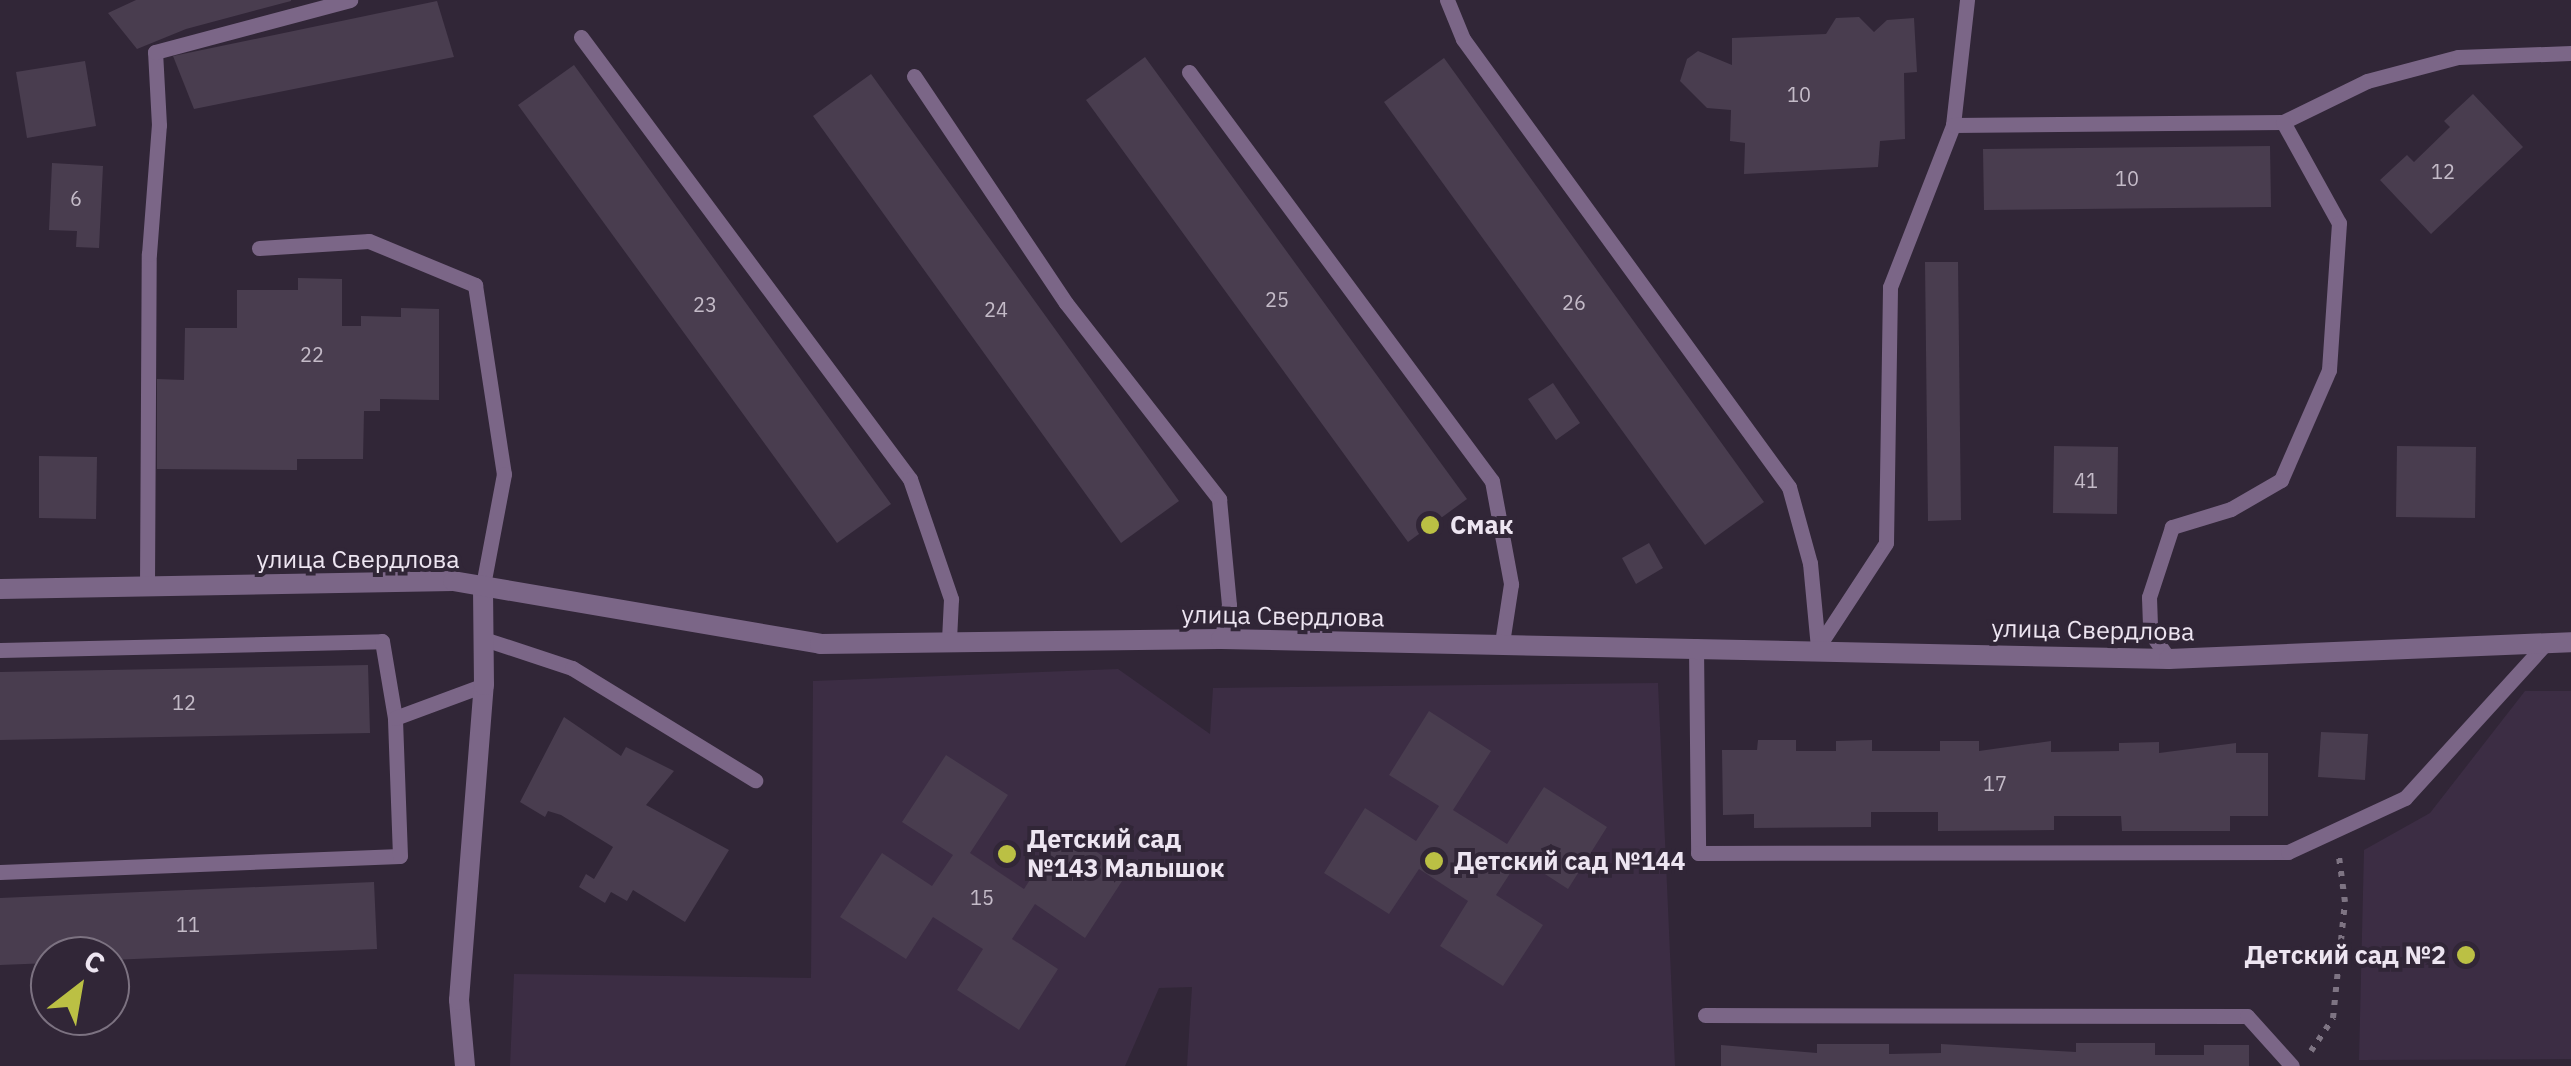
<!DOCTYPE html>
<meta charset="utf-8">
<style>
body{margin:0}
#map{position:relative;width:2571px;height:1066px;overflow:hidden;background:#312637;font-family:"IBM Plex Sans",sans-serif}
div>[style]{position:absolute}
.built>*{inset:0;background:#3c2d44}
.building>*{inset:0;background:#493d4f}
.path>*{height:6px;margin-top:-3px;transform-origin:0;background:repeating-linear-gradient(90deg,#7e7483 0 5px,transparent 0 13px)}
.service>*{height:15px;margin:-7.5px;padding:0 7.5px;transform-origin:7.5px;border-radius:7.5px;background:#7b6687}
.minor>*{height:20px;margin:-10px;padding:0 10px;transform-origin:10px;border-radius:10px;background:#7b6687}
.tertiary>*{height:20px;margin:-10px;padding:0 10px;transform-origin:10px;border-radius:10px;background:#7b6687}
.dots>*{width:28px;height:28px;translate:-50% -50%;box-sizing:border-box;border:5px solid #312637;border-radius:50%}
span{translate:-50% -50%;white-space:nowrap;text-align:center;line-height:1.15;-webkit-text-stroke:8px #312637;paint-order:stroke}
.number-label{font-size:20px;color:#c4bbc8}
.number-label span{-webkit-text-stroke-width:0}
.poi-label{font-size:25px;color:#ede5f1;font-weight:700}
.left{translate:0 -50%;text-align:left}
.right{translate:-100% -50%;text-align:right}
.street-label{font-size:25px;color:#ede5f1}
.north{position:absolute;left:30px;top:936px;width:100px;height:100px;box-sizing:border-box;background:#312637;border:2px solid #7c7281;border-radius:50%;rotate:31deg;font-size:28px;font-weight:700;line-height:40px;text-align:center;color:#ede5f1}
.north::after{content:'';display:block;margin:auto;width:35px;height:45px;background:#bbc044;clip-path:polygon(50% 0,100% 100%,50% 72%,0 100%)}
</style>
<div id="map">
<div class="built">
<div style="clip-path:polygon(1118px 669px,1210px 734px,1213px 688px,1658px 683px,1675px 1066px,1187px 1066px,1192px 987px,1159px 988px,1125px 1066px,510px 1066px,514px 974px,811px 978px,813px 681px)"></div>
<div style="clip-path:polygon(2525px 691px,2571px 691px,2571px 1059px,2359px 1060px,2364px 850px,2430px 813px)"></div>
</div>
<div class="building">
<div style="clip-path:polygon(136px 0,291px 0,291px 1px,186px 29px,137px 49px,108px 13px)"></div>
<div style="clip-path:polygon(437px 1px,454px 57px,194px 109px,173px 56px)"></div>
<div style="clip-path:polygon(1859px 17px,1874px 32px,1887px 20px,1914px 18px,1917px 72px,1904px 73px,1905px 139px,1880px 141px,1878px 167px,1744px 174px,1745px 143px,1730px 141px,1731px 110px,1707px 108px,1680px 81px,1687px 59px,1698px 51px,1732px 65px,1732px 38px,1826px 34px,1836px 18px)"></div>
<div style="clip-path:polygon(1145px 57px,1467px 499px,1408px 542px,1086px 100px)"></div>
<div style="clip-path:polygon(1444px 58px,1764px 502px,1705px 545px,1384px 102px)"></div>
<div style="clip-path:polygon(85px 61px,96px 126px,27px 138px,16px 72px)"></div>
<div style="clip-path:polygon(574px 65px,891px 504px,837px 543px,518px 105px)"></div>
<div style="clip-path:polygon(871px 74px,1179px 501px,1121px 543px,813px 116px)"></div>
<div style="clip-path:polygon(2473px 94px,2523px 147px,2431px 234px,2380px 180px,2407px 155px,2414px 162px,2450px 127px,2444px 121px)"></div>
<div style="clip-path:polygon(2270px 146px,2271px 207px,1984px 210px,1983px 149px)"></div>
<div style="clip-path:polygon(52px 163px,103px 166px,99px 248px,76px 247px,77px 231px,49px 230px)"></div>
<div style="clip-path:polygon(1925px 262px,1958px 262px,1961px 520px,1928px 521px)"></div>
<div style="clip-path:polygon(298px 278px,342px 279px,342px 326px,361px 326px,361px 316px,401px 317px,401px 308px,439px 309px,439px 400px,380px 399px,380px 411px,364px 411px,363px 459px,297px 459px,297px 470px,157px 469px,157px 379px,184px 380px,185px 328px,237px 328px,237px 290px,298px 290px)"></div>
<div style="clip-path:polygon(1553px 383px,1580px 423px,1556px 440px,1528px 399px)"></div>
<div style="clip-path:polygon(2054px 446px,2118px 447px,2117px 514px,2053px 513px)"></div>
<div style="clip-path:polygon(2397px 446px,2476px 447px,2475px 518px,2396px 517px)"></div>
<div style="clip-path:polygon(39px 456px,97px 457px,96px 519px,39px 518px)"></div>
<div style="clip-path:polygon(1649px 543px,1663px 568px,1636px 584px,1622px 558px)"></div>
<div style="clip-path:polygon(368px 665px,370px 733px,0 740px,0 672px)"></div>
<div style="clip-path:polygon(1429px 711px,1491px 751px,1453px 810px,1507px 844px,1544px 787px,1607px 827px,1568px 889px,1520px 858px,1496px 895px,1543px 925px,1503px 986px,1440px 946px,1468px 901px,1419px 869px,1389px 914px,1324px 873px,1365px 808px,1416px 841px,1439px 806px,1389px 775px)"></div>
<div style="clip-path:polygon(564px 717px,621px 756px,626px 747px,674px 771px,646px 805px,729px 850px,685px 922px,633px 890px,627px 901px,611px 892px,605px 903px,579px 887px,586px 874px,594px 879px,613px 847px,561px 815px,548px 811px,545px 817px,520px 802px)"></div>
<div style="clip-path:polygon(2321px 732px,2368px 734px,2365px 780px,2318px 777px)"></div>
<div style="clip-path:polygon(1758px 740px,1796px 740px,1796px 751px,1836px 751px,1836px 741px,1872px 740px,1872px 751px,1940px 751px,1940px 741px,1979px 741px,1979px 751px,2051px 741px,2051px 752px,2119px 751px,2119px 743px,2159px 742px,2159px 753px,2236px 743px,2236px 753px,2268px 753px,2268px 816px,2230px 816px,2230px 831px,2122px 831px,2121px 816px,2054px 816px,2054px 830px,1938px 831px,1938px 812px,1871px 812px,1871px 827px,1754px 828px,1754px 814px,1723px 815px,1722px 750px,1757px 750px)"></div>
<div style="clip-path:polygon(946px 755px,1008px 795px,970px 853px,1024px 889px,1062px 830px,1128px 872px,1085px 938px,1035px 904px,1012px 939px,1058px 969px,1019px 1030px,957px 990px,983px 949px,933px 917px,906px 959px,840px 917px,882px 853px,932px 886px,953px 855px,902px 822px)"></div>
<div style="clip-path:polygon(374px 882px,377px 949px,110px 960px,50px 956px,50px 963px,0 965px,0 898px)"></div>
<div style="clip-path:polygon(2076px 1043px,2155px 1043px,2155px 1055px,2204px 1055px,2204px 1045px,2249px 1045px,2249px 1066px,1721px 1066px,1721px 1045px,1817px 1053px,1817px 1044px,1889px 1044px,1889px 1054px,1941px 1053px,1941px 1044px,2076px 1052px)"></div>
</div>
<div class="path">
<div style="left:2311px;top:1051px;width:40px;rotate:-56deg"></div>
<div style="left:2333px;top:1018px;width:117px;rotate:-84.1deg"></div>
<div style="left:2345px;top:902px;width:45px;rotate:-97.6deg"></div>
</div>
<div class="service">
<div style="left:1447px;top:0;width:42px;rotate:67.7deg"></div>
<div style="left:1463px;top:39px;width:554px;rotate:53.96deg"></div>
<div style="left:1789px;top:487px;width:79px;rotate:74.6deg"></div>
<div style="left:1810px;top:563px;width:84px;rotate:84.6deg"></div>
<div style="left:1818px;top:647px;width:124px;rotate:-56.8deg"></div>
<div style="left:1886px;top:543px;width:256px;rotate:-89.1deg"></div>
<div style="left:1890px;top:287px;width:174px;rotate:-68.7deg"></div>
<div style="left:1953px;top:125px;width:126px;rotate:-83.6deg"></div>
<div style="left:581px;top:37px;width:551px;rotate:53.34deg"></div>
<div style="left:910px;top:479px;width:127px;rotate:71.1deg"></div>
<div style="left:951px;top:599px;width:41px;rotate:92.8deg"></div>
<div style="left:1189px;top:72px;width:509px;rotate:53.47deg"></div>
<div style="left:1492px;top:481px;width:105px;rotate:79.5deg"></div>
<div style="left:1511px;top:584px;width:60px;rotate:98.7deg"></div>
<div style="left:914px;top:76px;width:273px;rotate:56.2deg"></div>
<div style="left:1066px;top:303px;width:249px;rotate:52deg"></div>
<div style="left:1219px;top:499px;width:106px;rotate:84.6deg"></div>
<div style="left:1229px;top:605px;width:35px;rotate:103deg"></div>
<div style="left:2283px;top:122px;width:93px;rotate:-26deg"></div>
<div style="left:2367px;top:81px;width:94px;rotate:-14.8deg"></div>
<div style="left:2458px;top:57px;width:113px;rotate:-2deg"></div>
<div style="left:1953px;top:125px;width:330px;rotate:-0.5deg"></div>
<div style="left:2283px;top:122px;width:115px;rotate:61deg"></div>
<div style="left:2339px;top:223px;width:147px;rotate:93.9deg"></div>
<div style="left:2329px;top:370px;width:120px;rotate:113.6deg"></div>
<div style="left:2281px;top:480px;width:58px;rotate:149.9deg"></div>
<div style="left:2231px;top:509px;width:62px;rotate:163deg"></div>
<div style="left:2172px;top:527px;width:74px;rotate:108.2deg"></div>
<div style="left:2149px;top:597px;width:35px;rotate:88deg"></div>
<div style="left:2150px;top:632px;width:33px;rotate:55deg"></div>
<div style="left:259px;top:248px;width:110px;rotate:-3.6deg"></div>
<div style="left:369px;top:241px;width:115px;rotate:22.5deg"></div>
<div style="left:475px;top:285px;width:191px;rotate:81.3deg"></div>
<div style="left:504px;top:474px;width:113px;rotate:100.7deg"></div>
<div style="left:147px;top:586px;width:332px;rotate:-89.7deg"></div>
<div style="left:149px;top:254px;width:129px;rotate:-85.6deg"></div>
<div style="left:159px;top:125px;width:73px;rotate:-93.1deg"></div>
<div style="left:155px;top:52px;width:202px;rotate:-14.9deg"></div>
<div style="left:484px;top:639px;width:93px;rotate:18.2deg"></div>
<div style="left:572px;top:668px;width:215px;rotate:31.5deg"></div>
<div style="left:1696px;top:646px;width:207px;rotate:89.4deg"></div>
<div style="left:1698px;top:853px;width:590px;rotate:-0.1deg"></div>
<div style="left:2288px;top:852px;width:129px;rotate:-24.8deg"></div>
<div style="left:2405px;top:798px;width:210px;rotate:-47.7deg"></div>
<div style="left:0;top:650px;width:382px;rotate:-1.3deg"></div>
<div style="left:382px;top:641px;width:78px;rotate:80.4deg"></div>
<div style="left:0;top:872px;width:400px;rotate:-2.3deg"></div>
<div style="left:400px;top:856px;width:138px;rotate:-92.1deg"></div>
<div style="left:395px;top:718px;width:95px;rotate:-20.3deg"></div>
<div style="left:1705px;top:1015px;width:542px;rotate:0.11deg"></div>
<div style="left:2247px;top:1016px;width:67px;rotate:48deg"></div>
</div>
<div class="minor">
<div style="left:465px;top:1066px;width:66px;rotate:-95.2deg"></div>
<div style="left:459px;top:1000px;width:316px;rotate:-85.5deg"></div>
<div style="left:484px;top:685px;width:100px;rotate:-90.6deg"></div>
</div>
<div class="tertiary">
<div style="left:0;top:589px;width:453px;rotate:-1deg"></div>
<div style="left:453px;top:581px;width:372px;rotate:9.7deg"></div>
<div style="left:820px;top:644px;width:401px;rotate:-0.7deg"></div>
<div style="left:1221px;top:639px;width:948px;rotate:1.21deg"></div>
<div style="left:2169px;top:659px;width:402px;rotate:-2.4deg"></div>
</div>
<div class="dots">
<div style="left:1430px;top:525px;background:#bbc044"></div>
<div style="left:1007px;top:854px;background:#bbc044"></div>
<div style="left:1434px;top:861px;background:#bbc044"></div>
<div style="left:2466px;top:955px;background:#bbc044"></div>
</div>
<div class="number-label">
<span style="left:1799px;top:94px">10</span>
<span style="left:2443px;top:171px">12</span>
<span style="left:2127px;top:178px">10</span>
<span style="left:76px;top:198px">6</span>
<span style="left:1277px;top:299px">25</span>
<span style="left:1574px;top:302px">26</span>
<span style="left:705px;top:304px">23</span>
<span style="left:996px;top:309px">24</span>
<span style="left:312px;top:354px">22</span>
<span style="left:2086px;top:480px">41</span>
<span style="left:184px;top:702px">12</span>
<span style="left:1995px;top:783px">17</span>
<span style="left:982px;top:897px">15</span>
<span style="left:188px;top:924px">11</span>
</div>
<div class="poi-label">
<span class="left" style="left:1450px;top:525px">Смак</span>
<span class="left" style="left:1027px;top:854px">Детский сад<br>№143 Малышок</span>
<span class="left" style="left:1454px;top:861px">Детский сад №144</span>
<span class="right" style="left:2446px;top:955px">Детский сад №2</span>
</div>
<div class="street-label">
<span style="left:358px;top:559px">улица Свердлова</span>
<span style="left:1283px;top:616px;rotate:1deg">улица Свердлова</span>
<span style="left:2093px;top:630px;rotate:1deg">улица Свердлова</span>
</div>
<div class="north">С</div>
</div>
